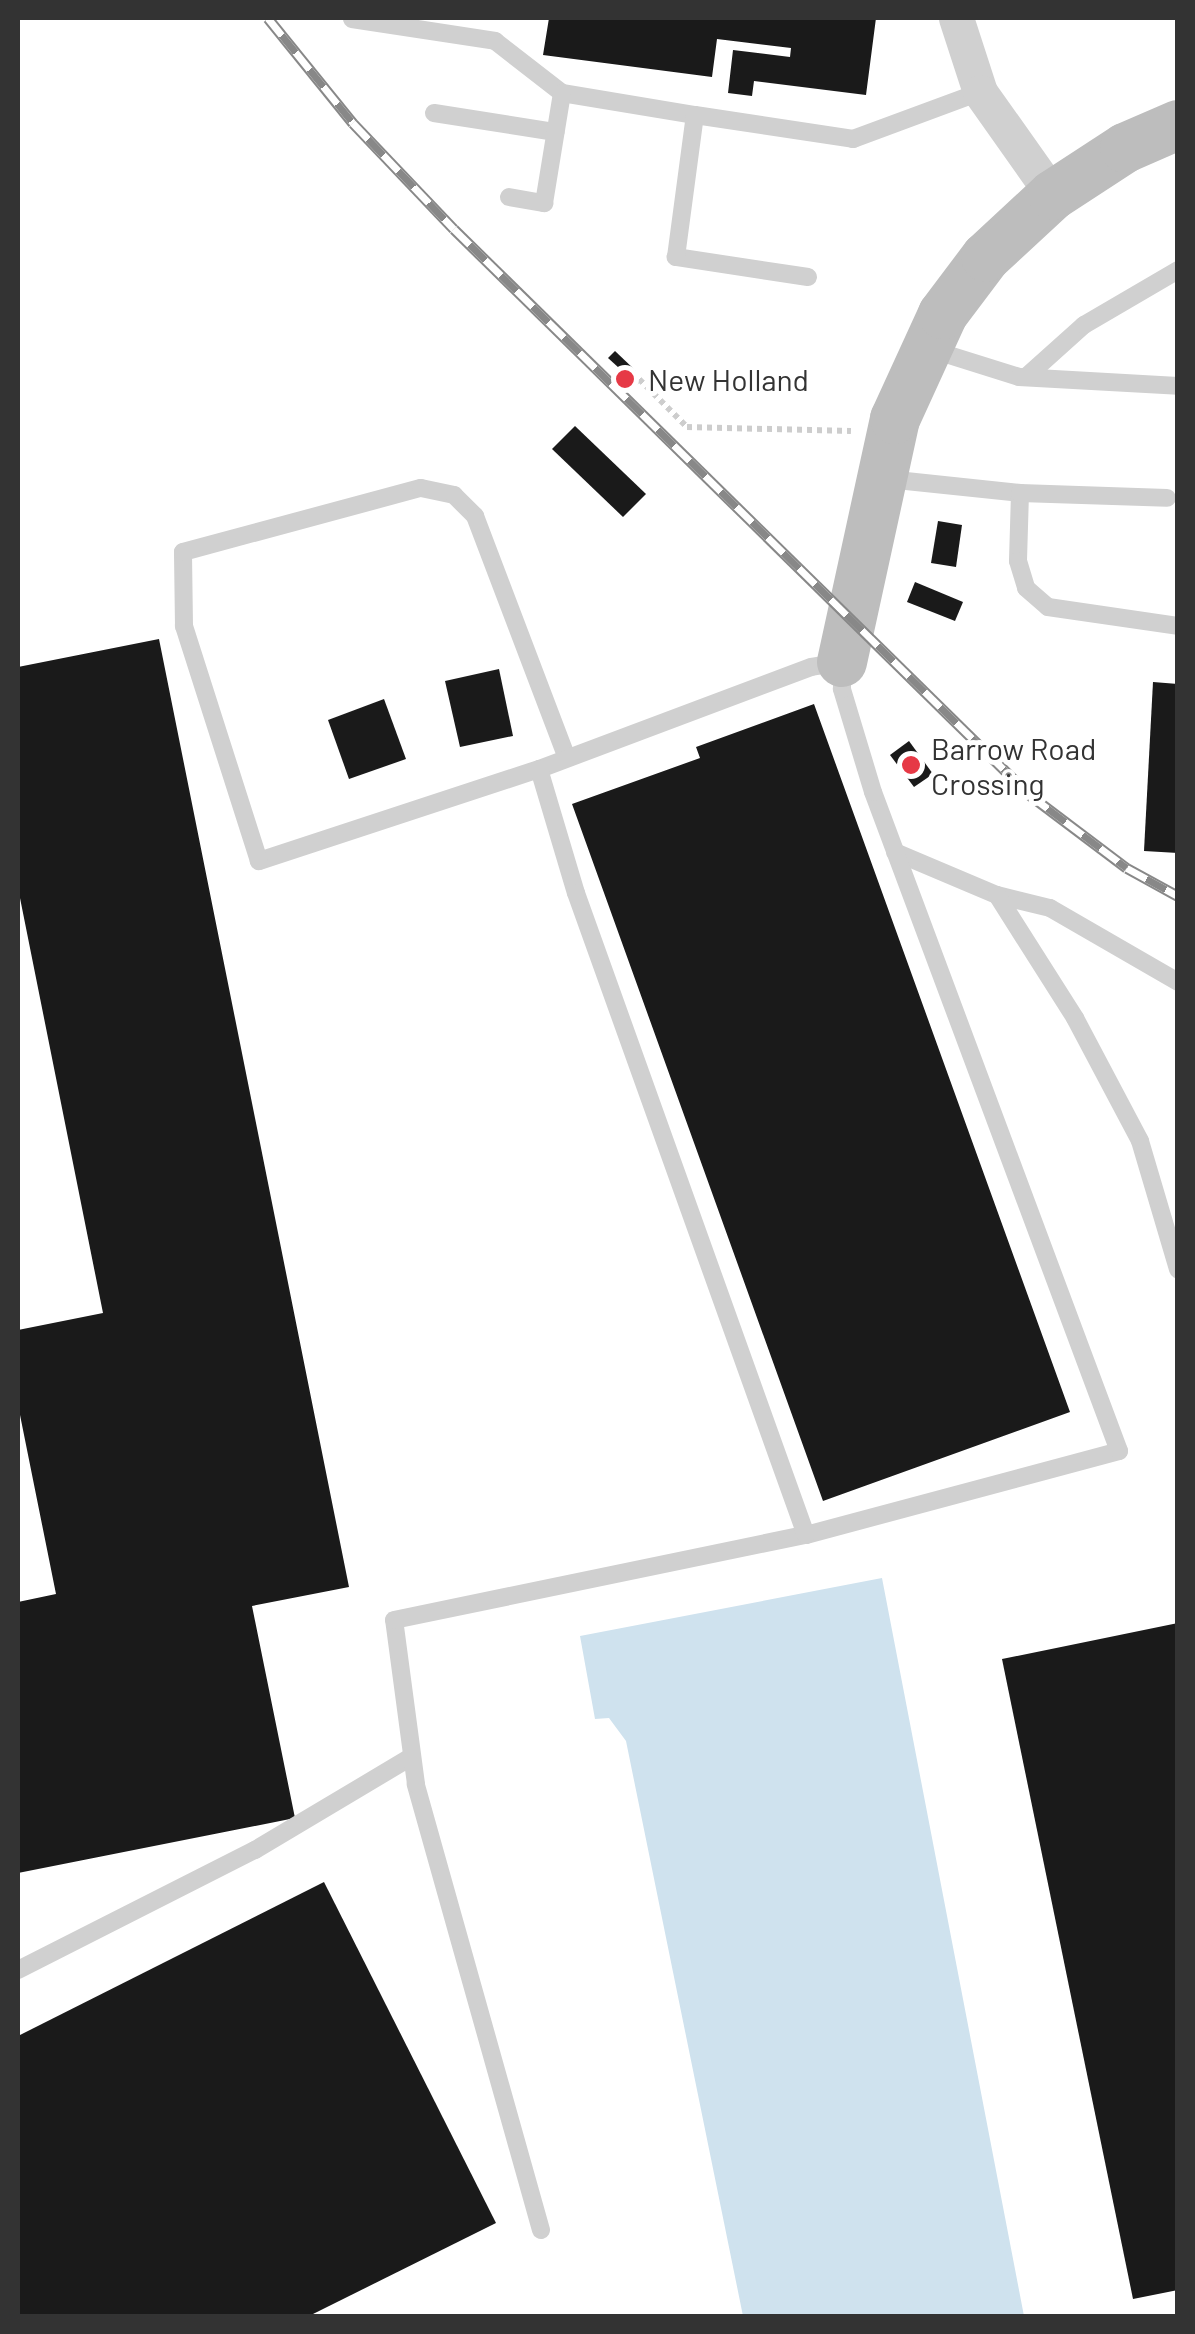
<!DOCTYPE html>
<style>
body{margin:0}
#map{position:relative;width:1195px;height:2334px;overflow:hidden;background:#fff;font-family:Barlow,sans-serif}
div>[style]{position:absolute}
.water>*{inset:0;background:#cfe2ee}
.building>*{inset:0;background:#1a1a1a}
.path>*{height:6px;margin-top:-3px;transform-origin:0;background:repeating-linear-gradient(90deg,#cdcdcd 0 5px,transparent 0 10px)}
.lane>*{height:18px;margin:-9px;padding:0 9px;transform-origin:9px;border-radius:9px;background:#d0d0d0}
.street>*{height:35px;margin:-17.5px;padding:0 17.5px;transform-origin:17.5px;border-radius:17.5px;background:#d0d0d0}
.secondary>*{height:50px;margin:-25px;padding:0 25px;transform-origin:25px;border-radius:25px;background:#bdbdbd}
.rail>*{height:11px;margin-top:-5.5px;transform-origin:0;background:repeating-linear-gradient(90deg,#fff 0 22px,#888 0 44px);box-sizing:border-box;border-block:2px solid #888}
.dots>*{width:28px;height:28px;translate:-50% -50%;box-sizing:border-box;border:5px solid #fff;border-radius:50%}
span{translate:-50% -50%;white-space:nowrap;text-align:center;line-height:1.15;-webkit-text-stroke:10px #fff;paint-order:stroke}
.poi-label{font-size:30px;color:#333}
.left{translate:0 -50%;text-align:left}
.frame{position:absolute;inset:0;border:20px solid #333;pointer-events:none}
</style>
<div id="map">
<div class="water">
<div style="clip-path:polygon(882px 1578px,1024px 2316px,743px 2316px,626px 1741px,609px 1718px,595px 1719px,580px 1636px)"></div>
</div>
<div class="building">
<div style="clip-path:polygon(549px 18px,876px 18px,866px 95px,754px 81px,752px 96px,728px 93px,733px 50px,790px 57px,791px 48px,717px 39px,712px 77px,543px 55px)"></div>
<div style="clip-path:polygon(615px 351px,636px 371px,630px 378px,608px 358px)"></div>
<div style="clip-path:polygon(575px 426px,646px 494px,623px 517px,552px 449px)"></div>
<div style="clip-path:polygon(938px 521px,962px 525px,956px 567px,931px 563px)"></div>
<div style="clip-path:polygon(915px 582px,963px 602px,955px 621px,907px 602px)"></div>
<div style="clip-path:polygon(159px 639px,349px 1587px,252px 1606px,295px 1818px,18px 1873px,18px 1602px,56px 1594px,18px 1405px,18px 1330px,103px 1313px,18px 888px,18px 667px)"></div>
<div style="clip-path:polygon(499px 669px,513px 736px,460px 747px,445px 681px)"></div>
<div style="clip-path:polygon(1153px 682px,1178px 684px,1178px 853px,1144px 851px)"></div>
<div style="clip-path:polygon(384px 699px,406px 759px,349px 779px,328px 720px)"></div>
<div style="clip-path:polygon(814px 704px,1070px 1412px,823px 1501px,572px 804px,700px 758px,696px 747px)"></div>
<div style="clip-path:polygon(909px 741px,933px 774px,914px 787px,890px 755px)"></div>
<div style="clip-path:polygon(1178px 1623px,1178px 2290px,1133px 2299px,1002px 1659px)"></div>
<div style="clip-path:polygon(324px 1882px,496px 2223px,309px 2316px,18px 2316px,18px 2036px)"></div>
</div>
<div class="path">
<div style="left:635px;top:383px;width:6px;rotate:-45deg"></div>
<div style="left:639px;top:379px;width:68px;rotate:45deg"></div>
<div style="left:687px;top:427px;width:164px;rotate:1.4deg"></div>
</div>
<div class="lane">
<div style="left:352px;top:19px;width:145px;rotate:8.7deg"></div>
<div style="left:495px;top:41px;width:85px;rotate:37.8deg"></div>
<div style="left:562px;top:93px;width:135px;rotate:9.4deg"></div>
<div style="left:434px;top:113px;width:123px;rotate:8.9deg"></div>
<div style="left:509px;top:197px;width:36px;rotate:10deg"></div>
<div style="left:544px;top:203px;width:111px;rotate:-80.7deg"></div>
<div style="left:808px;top:277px;width:134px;rotate:-171.4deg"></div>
<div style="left:676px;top:257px;width:143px;rotate:-82.4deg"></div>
<div style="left:695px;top:115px;width:160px;rotate:8.6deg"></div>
<div style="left:853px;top:139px;width:135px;rotate:-20.3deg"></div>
<div style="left:933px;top:350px;width:90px;rotate:17.4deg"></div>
<div style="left:1019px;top:377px;width:159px;rotate:3.2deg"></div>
<div style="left:1026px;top:377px;width:78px;rotate:-41.9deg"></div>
<div style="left:1084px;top:325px;width:109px;rotate:-30.3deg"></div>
<div style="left:887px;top:479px;width:134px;rotate:6deg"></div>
<div style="left:1020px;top:493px;width:68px;rotate:91.7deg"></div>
<div style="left:1018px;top:561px;width:28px;rotate:73deg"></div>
<div style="left:1026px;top:588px;width:29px;rotate:41deg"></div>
<div style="left:1048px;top:607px;width:131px;rotate:8.3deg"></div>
<div style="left:1020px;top:493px;width:147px;rotate:1.9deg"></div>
<div style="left:539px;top:769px;width:295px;rotate:161.8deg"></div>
<div style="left:259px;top:861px;width:247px;rotate:-107.7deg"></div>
<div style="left:184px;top:626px;width:74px;rotate:-90.8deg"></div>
<div style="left:183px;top:552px;width:246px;rotate:-15.1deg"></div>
<div style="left:421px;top:488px;width:34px;rotate:12deg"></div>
<div style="left:454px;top:495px;width:30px;rotate:45deg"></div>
<div style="left:475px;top:516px;width:257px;rotate:69.2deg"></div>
<div style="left:895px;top:852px;width:111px;rotate:22.9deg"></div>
<div style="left:997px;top:895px;width:55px;rotate:13.8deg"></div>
<div style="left:1050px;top:908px;width:148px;rotate:30deg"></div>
<div style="left:997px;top:895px;width:146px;rotate:57.6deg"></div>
<div style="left:1075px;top:1018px;width:139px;rotate:62.1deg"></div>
<div style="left:1140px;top:1141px;width:134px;rotate:73.5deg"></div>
<div style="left:18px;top:1970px;width:266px;rotate:-26.9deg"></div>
<div style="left:255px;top:1850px;width:182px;rotate:-30.8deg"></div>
<div style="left:541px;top:2230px;width:463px;rotate:-105.7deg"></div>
<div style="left:416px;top:1784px;width:165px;rotate:-97.6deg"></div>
<div style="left:394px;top:1620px;width:421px;rotate:-11.7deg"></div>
<div style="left:806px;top:1535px;width:324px;rotate:-15deg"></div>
<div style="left:1119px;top:1451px;width:703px;rotate:-110.47deg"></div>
<div style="left:873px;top:792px;width:108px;rotate:-106.8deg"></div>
<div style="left:842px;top:689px;width:27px;rotate:-90deg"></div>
<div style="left:842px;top:662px;width:31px;rotate:171deg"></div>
<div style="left:811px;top:667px;width:290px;rotate:159.4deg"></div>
<div style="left:539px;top:769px;width:129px;rotate:73.4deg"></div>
<div style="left:576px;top:893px;width:682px;rotate:70.29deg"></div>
</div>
<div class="street">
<div style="left:956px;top:18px;width:78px;rotate:72deg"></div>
<div style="left:980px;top:92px;width:126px;rotate:54.7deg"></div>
</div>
<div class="secondary">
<div style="left:842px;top:662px;width:249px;rotate:-77.7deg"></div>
<div style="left:895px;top:419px;width:115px;rotate:-65.4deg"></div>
<div style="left:943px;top:314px;width:71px;rotate:-53deg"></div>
<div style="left:986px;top:257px;width:91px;rotate:-42.8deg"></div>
<div style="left:1053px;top:195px;width:86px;rotate:-33.1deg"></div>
<div style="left:1125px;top:148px;width:58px;rotate:-23.5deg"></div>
</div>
<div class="rail">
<div style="left:268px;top:18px;width:135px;rotate:51deg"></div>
<div style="left:353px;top:123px;width:146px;rotate:46.4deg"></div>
<div style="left:454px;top:229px;width:808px;rotate:44.5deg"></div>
<div style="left:1030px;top:795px;width:121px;rotate:37deg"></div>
<div style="left:1127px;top:868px;width:58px;rotate:28.8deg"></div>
</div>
<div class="dots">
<div style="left:625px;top:379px;background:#e63946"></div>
<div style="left:911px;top:765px;background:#e63946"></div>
</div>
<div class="poi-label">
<span class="left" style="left:648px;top:379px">New Holland</span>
<span class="left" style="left:931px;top:765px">Barrow Road<br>Crossing</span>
</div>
<div class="frame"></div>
</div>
